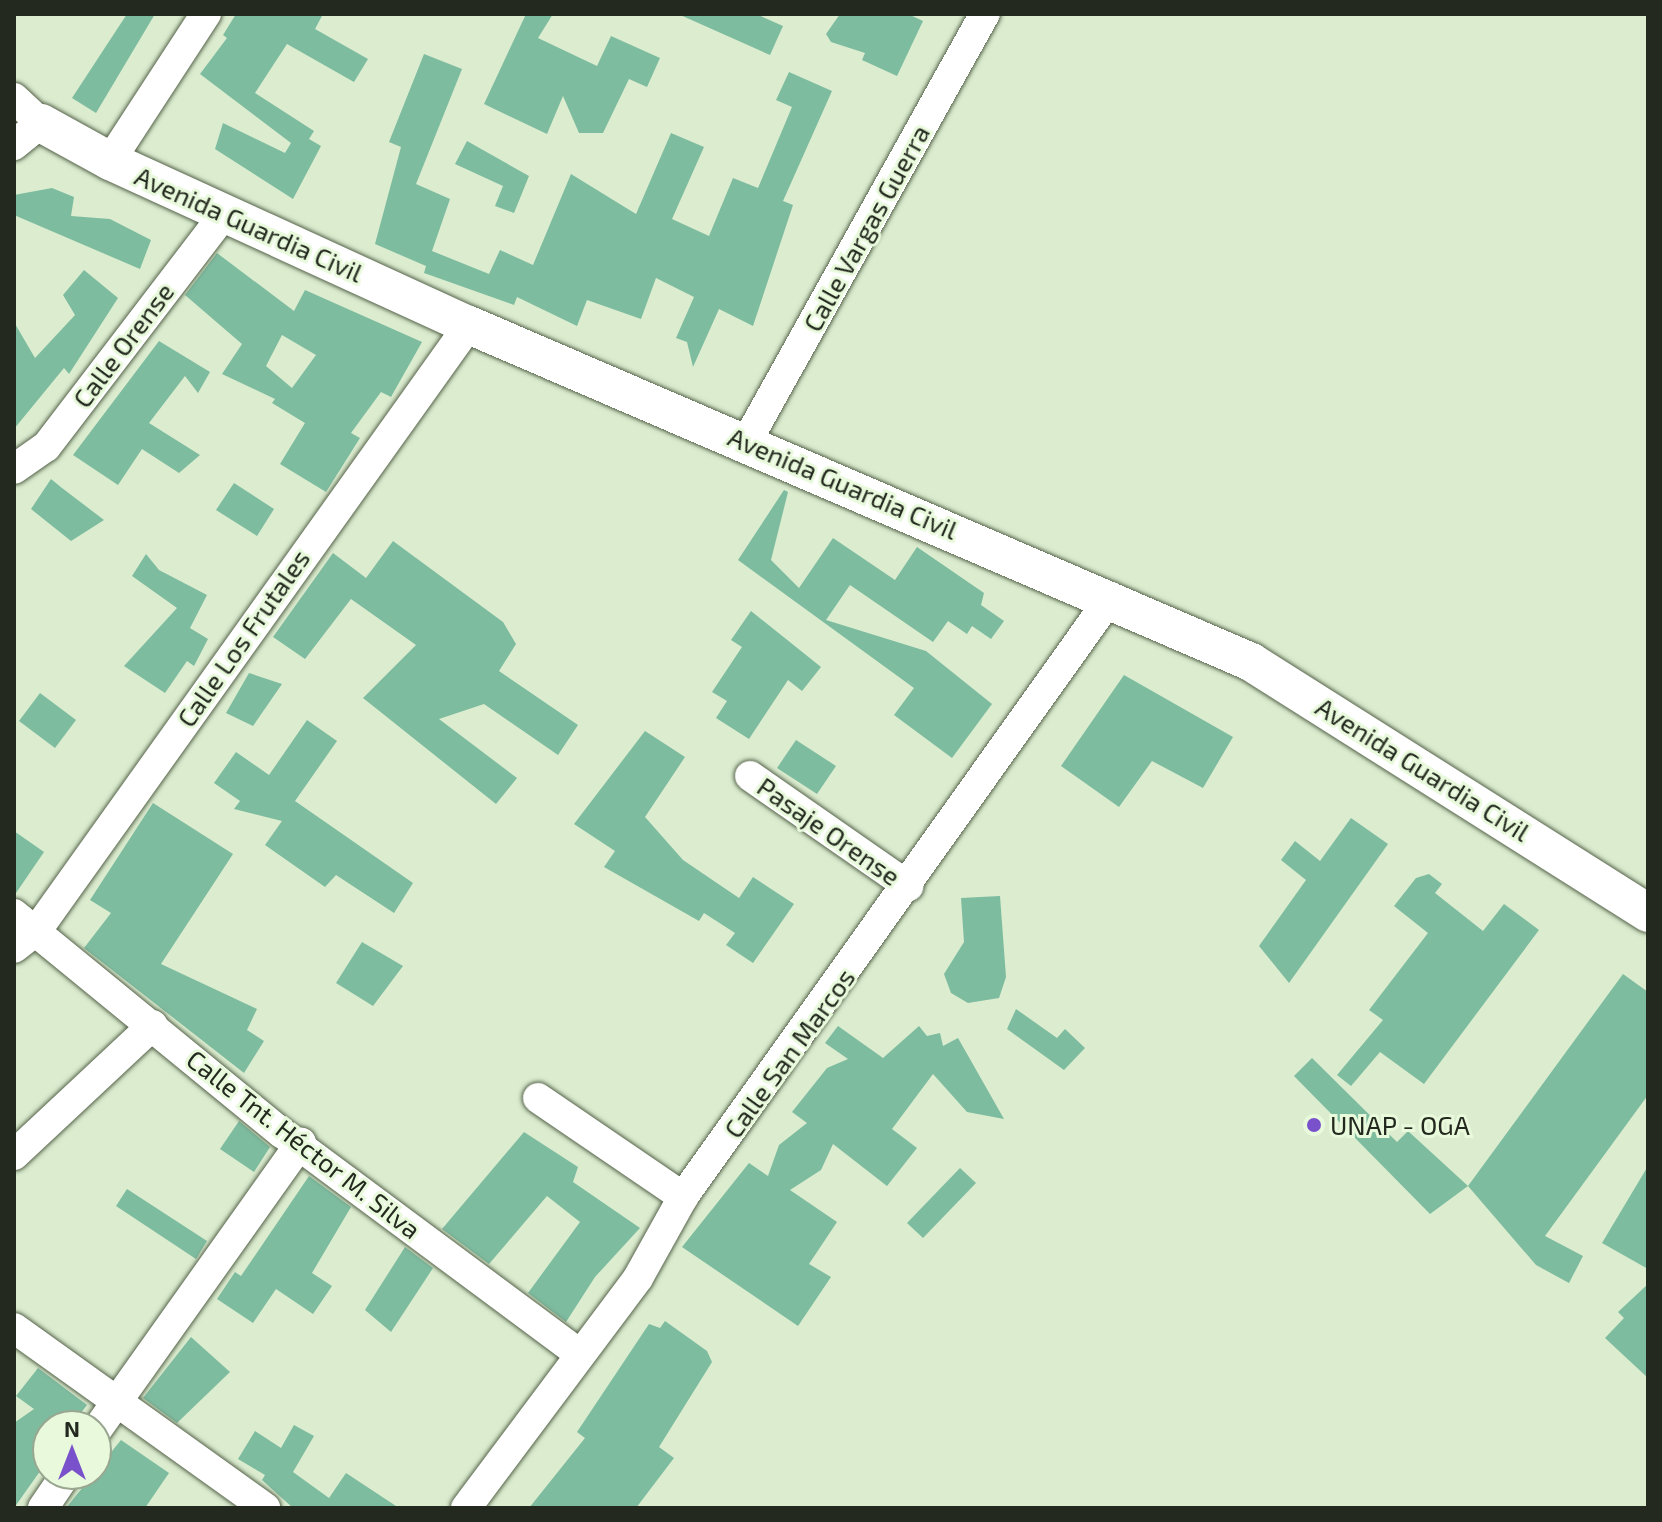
<!DOCTYPE html>
<meta charset="utf-8">
<style>
body{margin:0}
#map{position:relative;width:1662px;height:1522px;overflow:hidden;background:#dbeccf;font-family:"Exo 2",sans-serif}
div>[style]{position:absolute}
.building>*{inset:0;background:#7ebca0}
.roads{filter:drop-shadow(0 0 2px #55634a) drop-shadow(0 0 2px #55634a)}
.minor>*{height:30px;margin:-15px;padding:0 15px;transform-origin:15px;border-radius:15px;background:#fff}
.major>*{height:38px;margin:-19px;padding:0 19px;transform-origin:19px;border-radius:19px;background:#fff}
.dots>*{width:22px;height:22px;translate:-50% -50%;box-sizing:border-box;border:4px solid #e8f9dc;border-radius:50%}
span{translate:-50% -50%;white-space:nowrap;text-align:center;line-height:1.15;-webkit-text-stroke:6px #e8f9dc;paint-order:stroke}
.street-label{font-size:26px;color:#23291e}
.poi-label{font-size:26px;color:#23291e}
.left{translate:0 -50%;text-align:left}
.frame{position:absolute;inset:0;border:16px solid #23291e;pointer-events:none}
.north{position:absolute;left:32px;top:1410px;width:80px;height:80px;box-sizing:border-box;background:#e8f9dc;border:2px solid #99a690;border-radius:50%;rotate:0deg;font-size:22px;font-weight:700;line-height:32px;text-align:center;color:#23291e}
.north::after{content:'';display:block;margin:auto;width:28px;height:36px;background:#7951ca;clip-path:polygon(50% 0,100% 100%,50% 72%,0 100%)}
</style>
<div id="map">
<div class="building">
<div style="clip-path:polygon(127px 14px,155px 14px,96px 113px,72px 98px)"></div>
<div style="clip-path:polygon(236px 14px,323px 14px,315px 29px,368px 59px,354px 82px,287px 44px,255px 93px,314px 131px,309px 139px,321px 146px,293px 199px,215px 149px,223px 123px,285px 153px,291px 143px,200px 74px,227px 38px,223px 35px)"></div>
<div style="clip-path:polygon(526px 14px,553px 14px,538px 38px,597px 66px,611px 36px,660px 58px,647px 87px,629px 79px,603px 133px,579px 133px,563px 96px,547px 134px,484px 104px)"></div>
<div style="clip-path:polygon(678px 14px,756px 14px,783px 26px,770px 55px)"></div>
<div style="clip-path:polygon(840px 14px,908px 14px,923px 21px,897px 76px,862px 60px,865px 53px,831px 42px,826px 34px)"></div>
<div style="clip-path:polygon(424px 54px,462px 69px,416px 184px,450px 199px,432px 251px,489px 274px,500px 250px,533px 265px,571px 174px,636px 214px,671px 133px,704px 147px,672px 219px,709px 236px,733px 178px,758px 188px,792px 107px,776px 100px,789px 72px,832px 91px,783px 201px,793px 205px,753px 326px,719px 309px,693px 367px,687px 342px,676px 338px,694px 297px,656px 278px,641px 319px,587px 300px,577px 326px,517px 297px,514px 305px,424px 273px,426px 266px,375px 244px,401px 147px,389px 142px)"></div>
<div style="clip-path:polygon(467px 141px,529px 176px,514px 213px,495px 206px,503px 186px,455px 164px)"></div>
<div style="clip-path:polygon(52px 188px,74px 197px,71px 216px,110px 219px,151px 240px,140px 269px,14px 215px,14px 195px)"></div>
<div style="clip-path:polygon(evenodd,217px 253px,294px 311px,305px 290px,422px 342px,391px 397px,381px 392px,351px 433px,360px 438px,326px 492px,280px 464px,305px 423px,272px 403px,275px 399px,222px 374px,242px 344px,185px 295px,217px 253px,282px 335px,316px 355px,292px 388px,266px 366px,282px 335px)"></div>
<div style="clip-path:polygon(84px 270px,118px 298px,69px 374px,64px 368px,14px 429px,14px 322px,35px 358px,75px 315px,63px 295px)"></div>
<div style="clip-path:polygon(159px 341px,210px 372px,198px 393px,185px 376px,149px 423px,200px 455px,179px 473px,142px 449px,118px 485px,73px 455px)"></div>
<div style="clip-path:polygon(51px 479px,62px 488px,104px 520px,71px 541px,31px 509px)"></div>
<div style="clip-path:polygon(234px 483px,274px 509px,257px 536px,216px 510px)"></div>
<div style="clip-path:polygon(784px 490px,788px 492px,771px 560px,799px 588px,833px 538px,895px 580px,917px 547px,984px 593px,981px 605px,1004px 621px,991px 639px,972px 626px,967px 634px,948px 621px,933px 642px,850px 585px,826px 620px,926px 651px,992px 704px,952px 758px,894px 715px,914px 688px,738px 560px)"></div>
<div style="clip-path:polygon(393px 541px,503px 622px,516px 644px,499px 671px,578px 725px,558px 755px,484px 704px,439px 719px,517px 778px,496px 804px,363px 698px,416px 645px,351px 599px,305px 659px,273px 637px,333px 553px,366px 578px)"></div>
<div style="clip-path:polygon(146px 554px,159px 570px,207px 595px,190px 628px,208px 639px,194px 666px,187px 661px,165px 693px,124px 666px,177px 608px,132px 576px)"></div>
<div style="clip-path:polygon(751px 611px,821px 667px,802px 691px,788px 680px,749px 739px,716px 718px,727px 701px,712px 692px,742px 647px,731px 640px)"></div>
<div style="clip-path:polygon(249px 673px,282px 684px,253px 726px,226px 713px)"></div>
<div style="clip-path:polygon(1124px 675px,1233px 737px,1203px 788px,1152px 761px,1119px 807px,1061px 766px)"></div>
<div style="clip-path:polygon(40px 693px,76px 720px,55px 748px,19px 721px)"></div>
<div style="clip-path:polygon(307px 720px,337px 741px,295px 801px,413px 883px,394px 913px,336px 875px,325px 887px,265px 845px,282px 821px,234px 809px,240px 801px,214px 783px,236px 752px,269px 775px)"></div>
<div style="clip-path:polygon(645px 731px,685px 757px,645px 817px,683px 860px,739px 898px,753px 877px,794px 904px,753px 963px,726px 945px,735px 933px,704px 913px,699px 921px,604px 867px,615px 851px,574px 824px)"></div>
<div style="clip-path:polygon(796px 740px,836px 766px,817px 794px,777px 768px)"></div>
<div style="clip-path:polygon(153px 803px,233px 854px,161px 964px,257px 1009px,247px 1030px,264px 1041px,244px 1073px,84px 948px,111px 913px,90px 900px)"></div>
<div style="clip-path:polygon(1351px 818px,1388px 844px,1289px 983px,1259px 946px,1306px 880px,1281px 860px,1295px 841px,1320px 861px)"></div>
<div style="clip-path:polygon(14px 831px,44px 852px,14px 896px)"></div>
<div style="clip-path:polygon(1429px 874px,1442px 884px,1435px 893px,1483px 931px,1504px 904px,1539px 930px,1424px 1084px,1380px 1052px,1351px 1086px,1337px 1075px,1383px 1020px,1369px 1010px,1428px 933px,1394px 906px,1416px 878px)"></div>
<div style="clip-path:polygon(1000px 896px,1006px 977px,999px 998px,968px 1003px,951px 993px,944px 974px,964px 942px,961px 898px)"></div>
<div style="clip-path:polygon(362px 942px,403px 966px,373px 1006px,336px 983px)"></div>
<div style="clip-path:polygon(1623px 974px,1648px 992px,1648px 1095px,1545px 1236px,1583px 1256px,1569px 1283px,1536px 1265px,1468px 1186px)"></div>
<div style="clip-path:polygon(1016px 1009px,1057px 1038px,1065px 1029px,1085px 1048px,1064px 1070px,1007px 1029px)"></div>
<div style="clip-path:polygon(838px 1026px,883px 1058px,919px 1026px,927px 1036px,940px 1033px,943px 1046px,958px 1038px,1004px 1119px,967px 1112px,933px 1074px,892px 1129px,917px 1148px,887px 1186px,833px 1144px,821px 1170px,790px 1190px,837px 1222px,809px 1264px,831px 1277px,798px 1326px,682px 1247px,749px 1163px,768px 1176px,779px 1145px,807px 1123px,792px 1112px,827px 1068px,848px 1059px,825px 1043px)"></div>
<div style="clip-path:polygon(1312px 1058px,1397px 1142px,1408px 1131px,1468px 1186px,1430px 1214px,1294px 1076px)"></div>
<div style="clip-path:polygon(239px 1121px,270px 1147px,254px 1172px,220px 1149px)"></div>
<div style="clip-path:polygon(524px 1132px,578px 1167px,573px 1182px,640px 1228px,595px 1277px,566px 1322px,528px 1293px,580px 1222px,547px 1196px,489px 1264px,442px 1229px)"></div>
<div style="clip-path:polygon(1648px 1166px,1648px 1269px,1602px 1243px)"></div>
<div style="clip-path:polygon(960px 1168px,976px 1183px,923px 1238px,907px 1223px)"></div>
<div style="clip-path:polygon(309px 1176px,351px 1207px,312px 1273px,332px 1286px,313px 1314px,276px 1289px,253px 1323px,217px 1299px,235px 1272px,241px 1276px)"></div>
<div style="clip-path:polygon(127px 1189px,207px 1241px,196px 1259px,116px 1206px)"></div>
<div style="clip-path:polygon(405px 1247px,433px 1268px,391px 1332px,365px 1310px)"></div>
<div style="clip-path:polygon(1648px 1284px,1648px 1378px,1605px 1338px,1624px 1318px,1618px 1312px)"></div>
<div style="clip-path:polygon(665px 1321px,707px 1351px,712px 1362px,659px 1447px,674px 1458px,636px 1508px,529px 1508px,585px 1438px,577px 1432px,649px 1324px,660px 1328px)"></div>
<div style="clip-path:polygon(191px 1337px,230px 1372px,177px 1423px,143px 1398px)"></div>
<div style="clip-path:polygon(38px 1368px,87px 1405px,71px 1426px,48px 1426px,48px 1460px,14px 1508px,14px 1423px,34px 1409px,16px 1396px)"></div>
<div style="clip-path:polygon(294px 1425px,314px 1436px,293px 1472px,329px 1498px,346px 1473px,399px 1508px,293px 1508px,262px 1480px,265px 1475px,238px 1459px,255px 1431px,281px 1448px)"></div>
<div style="clip-path:polygon(121px 1440px,169px 1473px,145px 1508px,66px 1508px)"></div>
</div>
<div class="roads">
<div class="minor">
<div style="left:14px;top:98px;width:37px;rotate:43deg"></div>
<div style="left:41px;top:123px;width:35px;rotate:141deg"></div>
<div style="left:110px;top:161px;width:176px;rotate:-56.9deg"></div>
<div style="left:747px;top:441px;width:489px;rotate:-60.9deg"></div>
<div style="left:14px;top:469px;width:39px;rotate:-35deg"></div>
<div style="left:46px;top:447px;width:293px;rotate:-52.6deg"></div>
<div style="left:750px;top:776px;width:193px;rotate:34.8deg"></div>
<div style="left:14px;top:914px;width:346px;rotate:39.3deg"></div>
<div style="left:282px;top:1133px;width:367px;rotate:36.6deg"></div>
<div style="left:14px;top:948px;width:29px;rotate:-38deg"></div>
<div style="left:37px;top:930px;width:743px;rotate:-54.47deg"></div>
<div style="left:538px;top:1098px;width:176px;rotate:34.3deg"></div>
<div style="left:14px;top:1155px;width:190px;rotate:-43.1deg"></div>
<div style="left:14px;top:1328px;width:309px;rotate:35.6deg"></div>
<div style="left:96px;top:1431px;width:354px;rotate:-54.6deg"></div>
<div style="left:43px;top:1508px;width:41px;rotate:-55.9deg"></div>
<div style="left:466px;top:1508px;width:287px;rotate:-53.2deg"></div>
<div style="left:638px;top:1278px;width:93px;rotate:-60.9deg"></div>
<div style="left:683px;top:1197px;width:737px;rotate:-54.5deg"></div>
</div>
<div class="major">
<div style="left:41px;top:123px;width:79px;rotate:28.8deg"></div>
<div style="left:110px;top:161px;width:395px;rotate:24.6deg"></div>
<div style="left:469px;top:325px;width:852px;rotate:23.31deg"></div>
<div style="left:1251px;top:662px;width:470px;rotate:32.3deg"></div>
</div>
</div>
<div class="dots">
<div style="left:1314px;top:1125px;background:#7951ca"></div>
</div>
<div class="street-label">
<span style="left:249px;top:224px;rotate:24deg">Avenida Guardia Civil</span>
<span style="left:866px;top:228px;rotate:-61deg">Calle Vargas Guerra</span>
<span style="left:123px;top:345px;rotate:-53deg">Calle Orense</span>
<span style="left:843px;top:483px;rotate:23deg">Avenida Guardia Civil</span>
<span style="left:243px;top:638px;rotate:-55deg">Calle Los Frutales</span>
<span style="left:1423px;top:769px;rotate:32deg">Avenida Guardia Civil</span>
<span style="left:829px;top:831px;rotate:35deg">Pasaje Orense</span>
<span style="left:789px;top:1053px;rotate:-54deg">Calle San Marcos</span>
<span style="left:304px;top:1144px;rotate:38deg">Calle Tnt. Héctor M. Silva</span>
</div>
<div class="poi-label">
<span class="left" style="left:1330px;top:1125px">UNAP - OGA</span>
</div>
<div class="frame"></div>
<div class="north">N</div>
</div>
